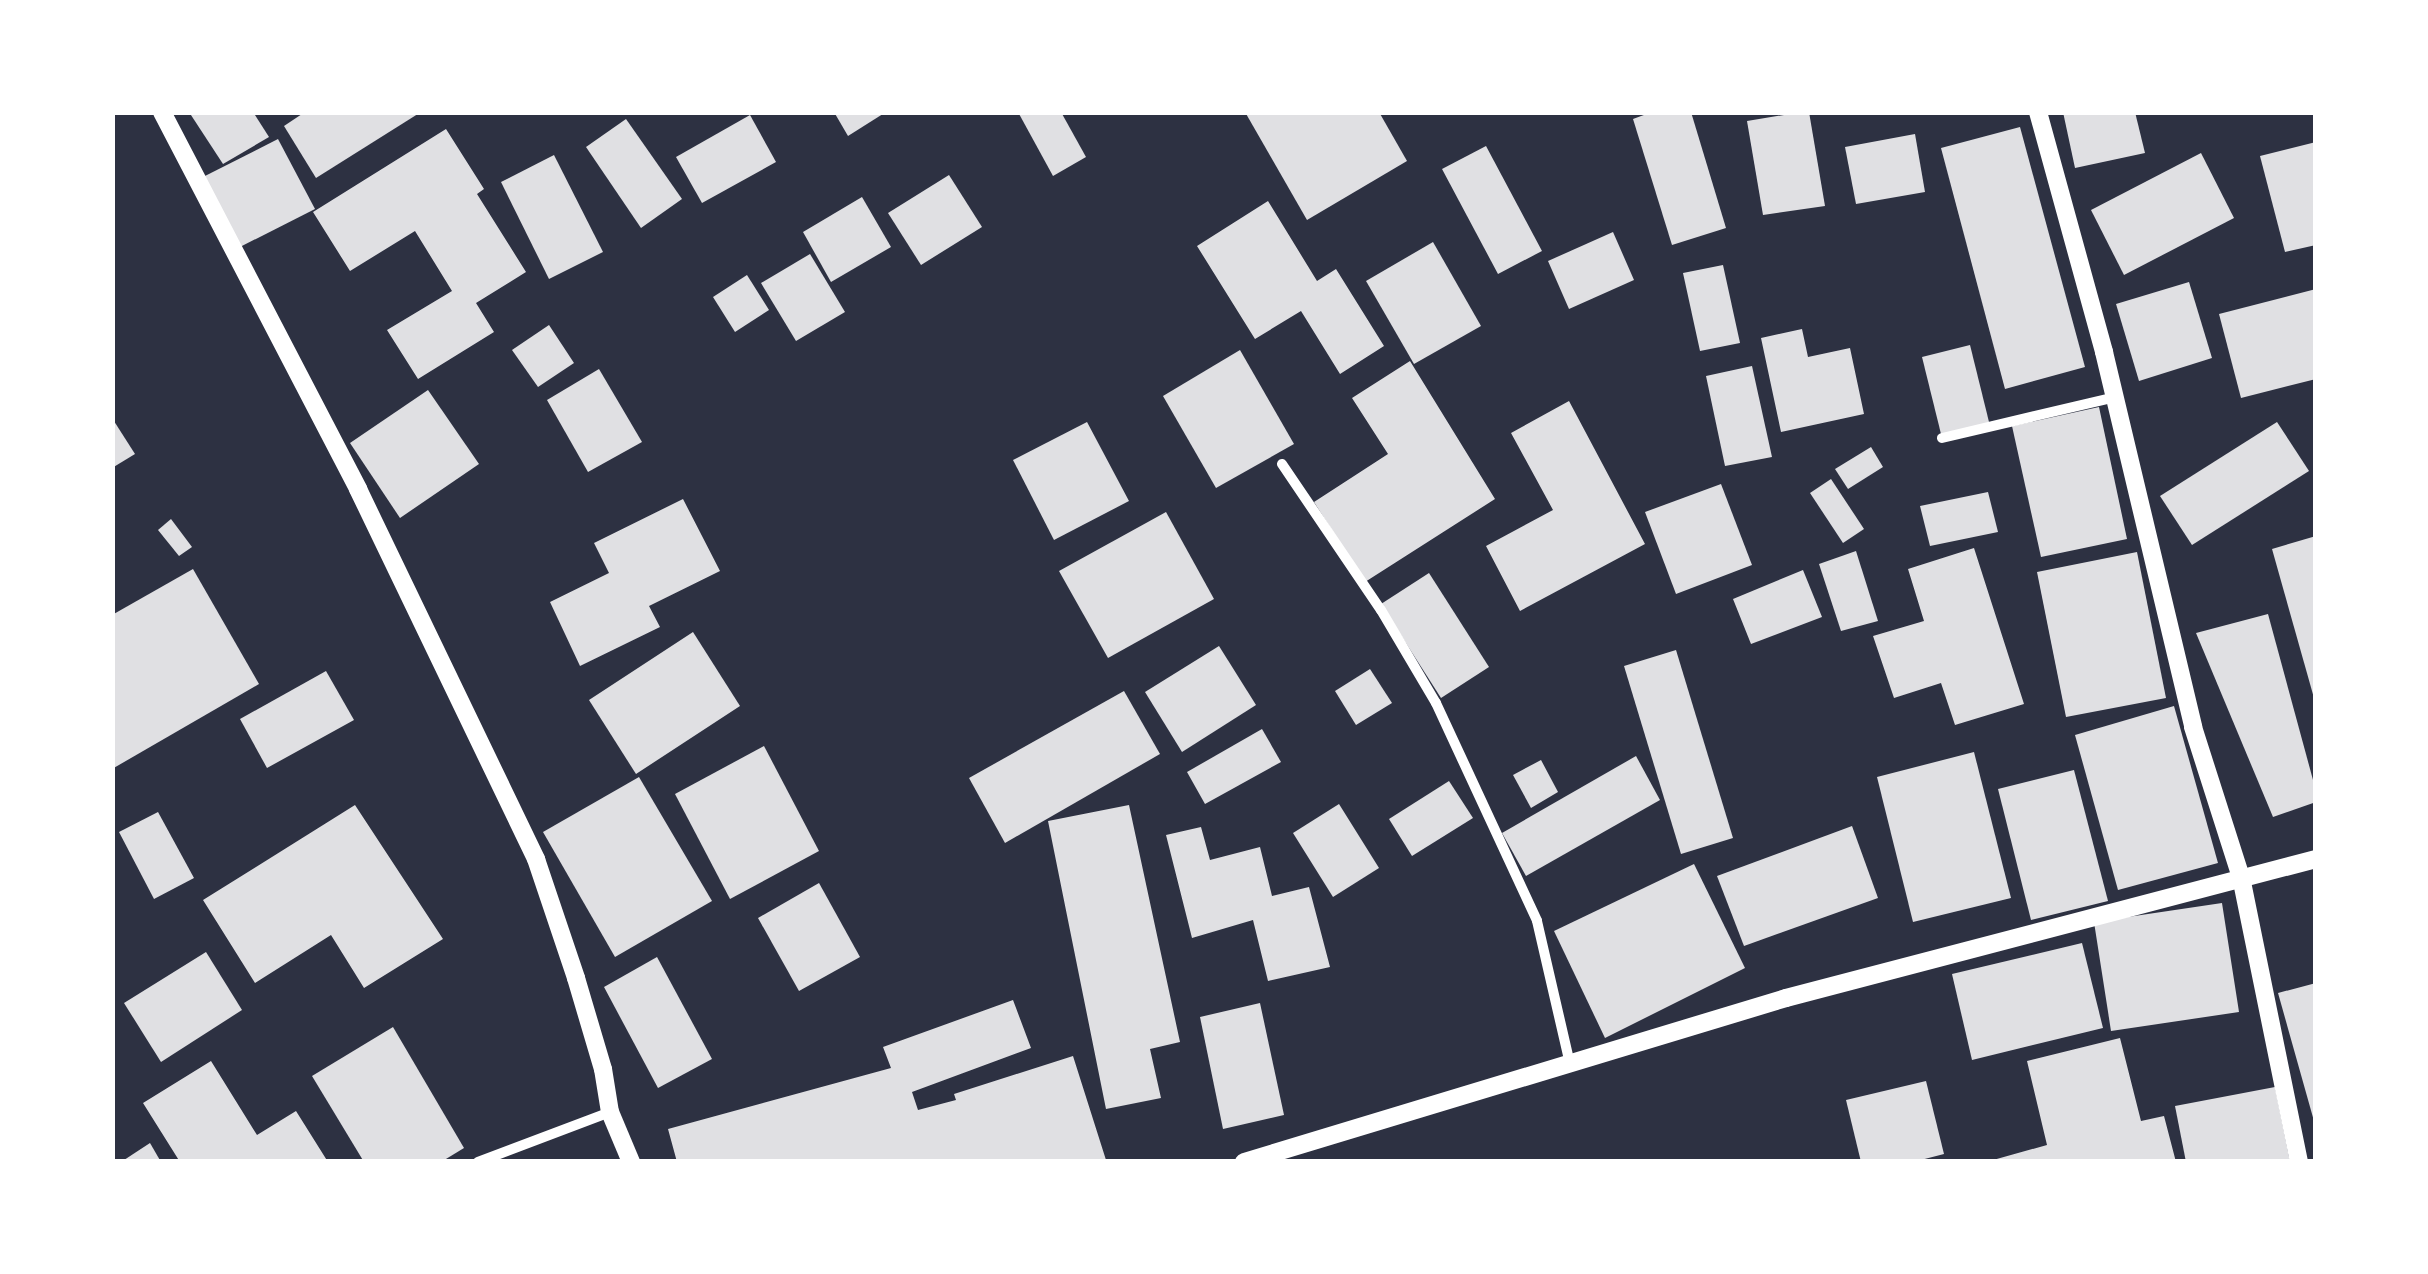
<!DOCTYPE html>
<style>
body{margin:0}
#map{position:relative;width:2428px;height:1274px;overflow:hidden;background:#2d3142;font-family:"Space Grotesk",sans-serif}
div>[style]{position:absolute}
.building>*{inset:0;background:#e0e0e3}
.minor>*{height:10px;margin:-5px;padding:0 5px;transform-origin:5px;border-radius:5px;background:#fff}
.tertiary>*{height:18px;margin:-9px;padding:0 9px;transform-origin:9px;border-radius:9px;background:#fff}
span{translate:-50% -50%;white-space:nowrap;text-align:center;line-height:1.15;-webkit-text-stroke:10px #fff;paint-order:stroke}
.frame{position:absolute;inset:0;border:115px solid #fff;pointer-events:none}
</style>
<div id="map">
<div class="building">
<div style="clip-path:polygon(189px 112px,253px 112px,269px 137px,223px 164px)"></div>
<div style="clip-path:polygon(305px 112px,421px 112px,316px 178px,284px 126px)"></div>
<div style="clip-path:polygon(834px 112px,886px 112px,848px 136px)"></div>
<div style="clip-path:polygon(1018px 112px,1061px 112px,1086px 157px,1053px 176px)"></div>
<div style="clip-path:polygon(1245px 112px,1379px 112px,1407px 161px,1307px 220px)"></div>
<div style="clip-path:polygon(1652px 112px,1691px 112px,1726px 228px,1672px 245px,1633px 119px)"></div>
<div style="clip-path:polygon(1802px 112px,1809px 112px,1825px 206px,1763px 215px,1747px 121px)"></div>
<div style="clip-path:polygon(2063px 112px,2135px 112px,2145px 153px,2075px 168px)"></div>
<div style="clip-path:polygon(750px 115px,776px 162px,702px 203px,676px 157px)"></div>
<div style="clip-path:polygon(626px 119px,682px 199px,641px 228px,586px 147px)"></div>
<div style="clip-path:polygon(2020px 127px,2085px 367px,2005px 389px,1941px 148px)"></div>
<div style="clip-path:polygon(446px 129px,484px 189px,477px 194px,526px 272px,476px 303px,494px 332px,418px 379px,387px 330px,452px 291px,415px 231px,350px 271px,313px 212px)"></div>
<div style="clip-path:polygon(1915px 134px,1925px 192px,1856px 204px,1845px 147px)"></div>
<div style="clip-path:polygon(278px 139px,315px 209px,236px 249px,201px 178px)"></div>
<div style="clip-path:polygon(2316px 142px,2316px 245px,2285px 252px,2260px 156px)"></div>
<div style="clip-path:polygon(1486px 146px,1542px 251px,1498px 274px,1442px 169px)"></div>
<div style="clip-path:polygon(2201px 153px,2234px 218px,2124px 275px,2091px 210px)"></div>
<div style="clip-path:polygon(554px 155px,603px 252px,549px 279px,501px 182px)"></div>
<div style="clip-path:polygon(949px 175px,982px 227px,921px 265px,888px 213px)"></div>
<div style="clip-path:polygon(862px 197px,891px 247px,831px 282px,803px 232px)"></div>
<div style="clip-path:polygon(1268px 201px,1317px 281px,1336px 269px,1384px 346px,1340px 374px,1301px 311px,1255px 339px,1197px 246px)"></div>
<div style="clip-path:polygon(1613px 232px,1634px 280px,1569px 309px,1548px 261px)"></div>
<div style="clip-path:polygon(1433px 242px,1481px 326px,1414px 364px,1366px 281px)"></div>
<div style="clip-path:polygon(810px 254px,845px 312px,796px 341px,761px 283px)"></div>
<div style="clip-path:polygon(1723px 265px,1740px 343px,1700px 351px,1683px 273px)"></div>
<div style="clip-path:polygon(747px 275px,769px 310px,735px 332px,713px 297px)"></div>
<div style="clip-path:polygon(2189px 282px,2212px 358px,2139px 381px,2116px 304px)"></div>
<div style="clip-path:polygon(2316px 289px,2316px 379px,2241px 398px,2219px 314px)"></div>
<div style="clip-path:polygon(549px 325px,574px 363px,538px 387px,512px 350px)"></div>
<div style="clip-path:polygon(1802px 329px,1808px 357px,1850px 348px,1864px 414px,1781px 432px,1761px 338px)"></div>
<div style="clip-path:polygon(1970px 345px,1990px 426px,1942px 438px,1922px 357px)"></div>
<div style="clip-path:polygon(1240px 350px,1294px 444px,1216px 488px,1163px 396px)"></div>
<div style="clip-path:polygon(1410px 361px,1495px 499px,1365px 582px,1314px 502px,1388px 454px,1352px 398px)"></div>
<div style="clip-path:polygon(1752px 366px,1772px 457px,1725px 466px,1706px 376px)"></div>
<div style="clip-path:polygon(599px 369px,642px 442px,588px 472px,547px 400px)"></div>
<div style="clip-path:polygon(428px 390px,479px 464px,400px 518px,350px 443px)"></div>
<div style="clip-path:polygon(1569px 401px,1645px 544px,1520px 611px,1486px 546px,1553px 510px,1511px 433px)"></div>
<div style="clip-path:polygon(2099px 407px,2127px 539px,2041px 557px,2012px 426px)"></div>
<div style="clip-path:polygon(112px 418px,135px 454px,112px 468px)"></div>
<div style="clip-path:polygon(1087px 422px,1129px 501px,1054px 540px,1013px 460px)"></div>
<div style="clip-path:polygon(2277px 422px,2309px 471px,2192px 545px,2160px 496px)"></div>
<div style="clip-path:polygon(1871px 447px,1883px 467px,1848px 489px,1835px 469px)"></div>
<div style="clip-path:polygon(1831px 479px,1864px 529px,1843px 543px,1810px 493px)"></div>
<div style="clip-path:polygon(1721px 484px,1752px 565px,1676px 594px,1645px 512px)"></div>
<div style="clip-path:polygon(1988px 492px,1998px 532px,1930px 546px,1920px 506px)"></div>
<div style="clip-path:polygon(683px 499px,720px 571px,649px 606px,660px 627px,580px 666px,550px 602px,609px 573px,594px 543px)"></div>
<div style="clip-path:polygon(1166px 512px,1214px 599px,1108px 658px,1059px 571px)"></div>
<div style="clip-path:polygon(171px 519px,192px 547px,179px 556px,158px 530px)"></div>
<div style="clip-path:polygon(2316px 536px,2316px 698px,2314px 698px,2272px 549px)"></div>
<div style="clip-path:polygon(1974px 548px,2024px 704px,1955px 725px,1941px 683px,1894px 698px,1873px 636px,1924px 621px,1908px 569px)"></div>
<div style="clip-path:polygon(1856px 551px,1878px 621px,1841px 631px,1819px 564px)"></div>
<div style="clip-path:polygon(2137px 552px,2166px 698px,2066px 717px,2037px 572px)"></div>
<div style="clip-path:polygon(193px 569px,259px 684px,112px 769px,112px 615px)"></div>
<div style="clip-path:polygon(1803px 570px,1822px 617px,1751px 644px,1733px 599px)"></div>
<div style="clip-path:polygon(1429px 573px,1489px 667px,1441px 698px,1381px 604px)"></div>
<div style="clip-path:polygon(2268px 614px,2316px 791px,2316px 802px,2273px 817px,2196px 633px)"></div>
<div style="clip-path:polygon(693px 632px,740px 706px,636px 774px,589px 700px)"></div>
<div style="clip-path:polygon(1219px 646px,1256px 705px,1182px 752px,1145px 692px)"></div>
<div style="clip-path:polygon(1676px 650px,1733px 838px,1681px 854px,1624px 666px)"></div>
<div style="clip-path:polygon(1370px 669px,1392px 703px,1356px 725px,1335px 691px)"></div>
<div style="clip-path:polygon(326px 671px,354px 720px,267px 768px,240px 719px)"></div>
<div style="clip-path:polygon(1124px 691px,1160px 754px,1005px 843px,969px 778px)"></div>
<div style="clip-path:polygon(2174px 706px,2218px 863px,2118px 890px,2075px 735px)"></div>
<div style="clip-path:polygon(1262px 729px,1281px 762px,1205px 804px,1187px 772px)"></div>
<div style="clip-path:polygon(764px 746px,819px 851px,730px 899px,675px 794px)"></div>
<div style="clip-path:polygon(1974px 752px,2011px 898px,1913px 922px,1877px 777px)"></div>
<div style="clip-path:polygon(1636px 756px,1660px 800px,1526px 876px,1502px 833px)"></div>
<div style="clip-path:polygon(1541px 760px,1558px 792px,1531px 808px,1513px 775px)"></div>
<div style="clip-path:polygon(2074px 770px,2108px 901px,2031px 920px,1998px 789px)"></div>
<div style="clip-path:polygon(639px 777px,712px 901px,615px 957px,543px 832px)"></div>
<div style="clip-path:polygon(1449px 781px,1473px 818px,1412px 856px,1389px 819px)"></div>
<div style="clip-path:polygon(1339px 804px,1379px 868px,1333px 897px,1293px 833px)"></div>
<div style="clip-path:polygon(355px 805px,443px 939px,364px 988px,331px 935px,255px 983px,203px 900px)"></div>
<div style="clip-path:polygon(1129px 805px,1180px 1042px,1150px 1049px,1161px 1098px,1106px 1109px,1048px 821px)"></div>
<div style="clip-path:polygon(158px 812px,194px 878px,154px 899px,119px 832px)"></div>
<div style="clip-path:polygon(1852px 826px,1878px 898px,1744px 946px,1717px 876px)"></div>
<div style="clip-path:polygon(1201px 827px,1210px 860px,1260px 847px,1272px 896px,1309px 887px,1330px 967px,1268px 981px,1253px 920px,1192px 938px,1166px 835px)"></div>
<div style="clip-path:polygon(1694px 864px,1745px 968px,1605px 1038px,1554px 931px)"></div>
<div style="clip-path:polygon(819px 883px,860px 957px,799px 991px,758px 918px)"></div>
<div style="clip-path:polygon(2222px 903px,2239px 1012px,2111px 1031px,2094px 922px)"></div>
<div style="clip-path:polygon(2082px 943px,2103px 1028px,1972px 1060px,1952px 974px)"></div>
<div style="clip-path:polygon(206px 952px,242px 1010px,161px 1062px,124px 1003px)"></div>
<div style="clip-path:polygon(657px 957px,712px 1059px,658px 1088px,604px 987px)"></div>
<div style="clip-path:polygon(2316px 983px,2316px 1121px,2314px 1121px,2278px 993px)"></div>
<div style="clip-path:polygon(1013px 1000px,1031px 1048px,912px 1092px,918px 1110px,956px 1100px,954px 1094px,1073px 1056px,1106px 1160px,677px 1162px,668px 1129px,891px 1068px,883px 1047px)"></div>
<div style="clip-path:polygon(1260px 1003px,1284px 1115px,1223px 1129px,1200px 1017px)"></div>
<div style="clip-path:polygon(393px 1027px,464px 1148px,441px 1162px,364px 1162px,312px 1076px)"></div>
<div style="clip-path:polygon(2120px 1038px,2141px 1121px,2164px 1116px,2176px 1162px,1986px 1162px,2047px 1145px,2027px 1061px)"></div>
<div style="clip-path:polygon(211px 1061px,257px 1135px,296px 1111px,328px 1162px,180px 1162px,143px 1103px)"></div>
<div style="clip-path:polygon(1926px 1081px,1944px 1154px,1913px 1162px,1861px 1162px,1846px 1100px)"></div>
<div style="clip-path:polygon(2275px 1087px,2290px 1162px,2186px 1162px,2175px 1106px)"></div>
<div style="clip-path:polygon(150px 1143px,161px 1162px,121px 1162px)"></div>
</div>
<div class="minor">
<div style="left:1942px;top:438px;width:178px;rotate:-13.3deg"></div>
<div style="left:1282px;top:464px;width:176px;rotate:55.9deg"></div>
<div style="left:1381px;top:610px;width:108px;rotate:59.4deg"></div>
<div style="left:1436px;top:703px;width:240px;rotate:65.1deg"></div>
<div style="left:1537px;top:921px;width:143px;rotate:77deg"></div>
<div style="left:478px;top:1162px;width:141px;rotate:-20.7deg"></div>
</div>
<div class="tertiary">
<div style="left:162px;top:112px;width:425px;rotate:62.5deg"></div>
<div style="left:358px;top:489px;width:411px;rotate:64.3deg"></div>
<div style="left:536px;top:859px;width:126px;rotate:71.4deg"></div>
<div style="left:576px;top:978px;width:95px;rotate:73.5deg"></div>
<div style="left:603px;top:1069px;width:44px;rotate:80.8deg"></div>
<div style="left:610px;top:1112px;width:54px;rotate:67.2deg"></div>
<div style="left:2038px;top:112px;width:249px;rotate:74.6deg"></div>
<div style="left:2104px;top:352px;width:385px;rotate:76.6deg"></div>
<div style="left:2193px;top:727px;width:157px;rotate:72.3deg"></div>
<div style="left:2241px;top:877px;width:291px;rotate:78.5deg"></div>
<div style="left:1244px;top:1162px;width:566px;rotate:-16.83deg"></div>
<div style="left:1786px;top:998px;width:548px;rotate:-14.7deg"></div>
</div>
<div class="frame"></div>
</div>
